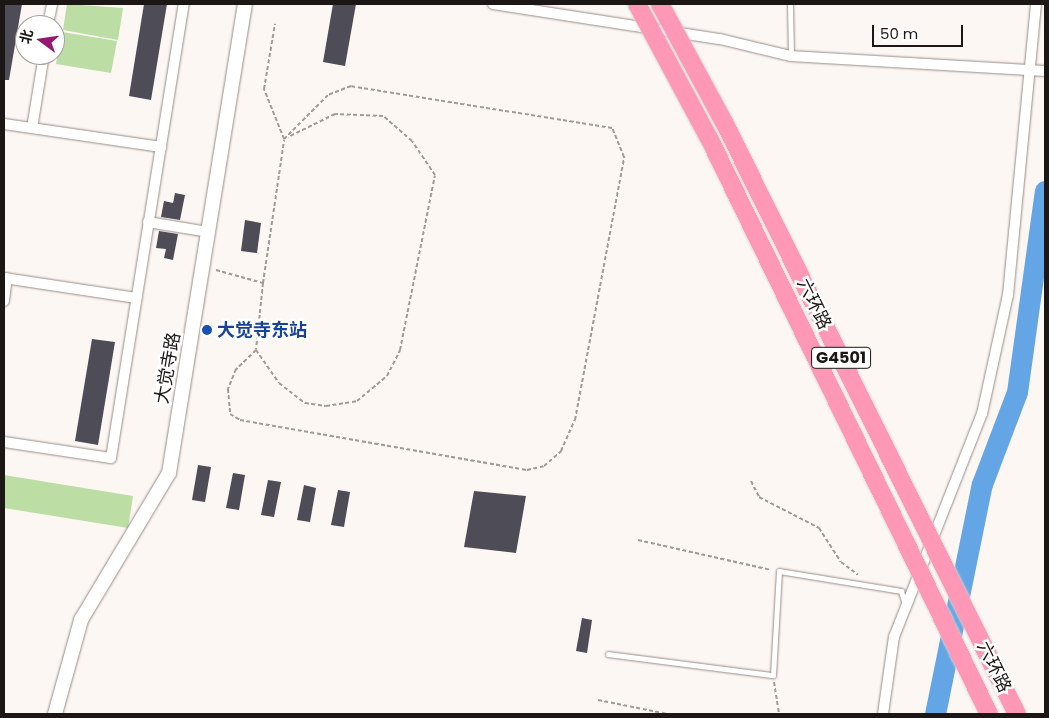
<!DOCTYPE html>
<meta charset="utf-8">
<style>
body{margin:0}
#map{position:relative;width:1049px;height:718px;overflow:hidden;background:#fdf7f4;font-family:Poppins,"Noto Sans SC",sans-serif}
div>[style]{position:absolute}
.green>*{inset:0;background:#bcdea4}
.river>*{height:21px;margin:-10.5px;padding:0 10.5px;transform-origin:10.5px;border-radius:10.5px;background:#64a5e5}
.building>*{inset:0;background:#4d4c57}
.path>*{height:2px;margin-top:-1px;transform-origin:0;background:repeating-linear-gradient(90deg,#a09b98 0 4px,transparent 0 6.5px)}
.roads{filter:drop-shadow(0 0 1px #998c86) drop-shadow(0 0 1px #998c86)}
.service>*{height:5px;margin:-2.5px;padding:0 2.5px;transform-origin:2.5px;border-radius:2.5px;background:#fff}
.minor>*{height:10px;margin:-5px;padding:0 5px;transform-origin:5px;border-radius:5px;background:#fff}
.secondary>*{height:14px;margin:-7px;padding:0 7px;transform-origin:7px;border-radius:7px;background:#fff}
.bridges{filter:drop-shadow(0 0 1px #d6d5d5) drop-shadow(0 0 1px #d6d5d5)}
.motorway-bridge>*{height:18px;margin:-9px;padding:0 9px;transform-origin:9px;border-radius:9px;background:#fe98b6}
.dots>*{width:14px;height:14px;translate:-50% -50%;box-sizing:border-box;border:2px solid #fff;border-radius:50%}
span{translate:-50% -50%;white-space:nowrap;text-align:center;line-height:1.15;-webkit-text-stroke:5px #fff;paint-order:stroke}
.shield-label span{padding:1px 4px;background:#fff;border:1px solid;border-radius:4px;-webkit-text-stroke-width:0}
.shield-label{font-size:16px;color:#1c1715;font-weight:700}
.street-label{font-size:18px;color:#1c1715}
.transit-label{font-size:18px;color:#164399;font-weight:700}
.left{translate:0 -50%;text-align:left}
.frame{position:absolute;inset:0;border:5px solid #1c1715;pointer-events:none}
.north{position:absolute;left:15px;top:15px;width:50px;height:50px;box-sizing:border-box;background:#fff;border:1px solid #a4a2a1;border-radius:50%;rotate:284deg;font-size:14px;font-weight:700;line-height:20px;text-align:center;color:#1c1715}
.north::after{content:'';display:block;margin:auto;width:18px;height:22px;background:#951973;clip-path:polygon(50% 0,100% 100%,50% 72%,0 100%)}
.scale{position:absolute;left:872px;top:25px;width:91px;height:22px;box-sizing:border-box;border:2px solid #1c1715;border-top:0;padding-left:6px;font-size:15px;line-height:18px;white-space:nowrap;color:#1c1715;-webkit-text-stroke:4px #fff;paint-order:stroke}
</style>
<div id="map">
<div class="green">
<div style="clip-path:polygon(67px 4px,123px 8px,118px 40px,63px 30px)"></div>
<div style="clip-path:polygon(62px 32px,117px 41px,111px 73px,56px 64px)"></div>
<div style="clip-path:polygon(4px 475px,133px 496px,128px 528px,4px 508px)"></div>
</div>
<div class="river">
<div style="left:935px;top:714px;width:235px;rotate:-78.5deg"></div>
<div style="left:982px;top:484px;width:98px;rotate:-69.2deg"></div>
<div style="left:1017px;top:392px;width:203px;rotate:-82.1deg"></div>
</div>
<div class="building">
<div style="clip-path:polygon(4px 4px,22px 4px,9px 80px,4px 80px)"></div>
<div style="clip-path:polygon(144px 4px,167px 4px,151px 100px,129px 96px)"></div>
<div style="clip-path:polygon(333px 4px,356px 4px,345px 66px,323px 62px)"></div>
<div style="clip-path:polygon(175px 193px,185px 195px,180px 220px,161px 217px,164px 201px,173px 203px)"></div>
<div style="clip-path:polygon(245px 220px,261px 223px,257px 253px,241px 251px)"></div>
<div style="clip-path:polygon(159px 231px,178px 234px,173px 260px,164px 258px,166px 249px,156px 248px)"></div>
<div style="clip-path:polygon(92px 339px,115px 342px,98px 445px,75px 441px)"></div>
<div style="clip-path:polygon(198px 465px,211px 467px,205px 502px,192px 500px)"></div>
<div style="clip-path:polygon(233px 473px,245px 475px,239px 510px,226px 508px)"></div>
<div style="clip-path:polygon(268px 480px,281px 482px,274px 517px,261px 515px)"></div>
<div style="clip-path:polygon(304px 485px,316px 488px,310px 522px,297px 520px)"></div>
<div style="clip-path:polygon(338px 490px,350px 492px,344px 527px,331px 525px)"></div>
<div style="clip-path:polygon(474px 491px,526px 496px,516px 553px,464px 547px)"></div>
<div style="clip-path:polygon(582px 618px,592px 620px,587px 653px,576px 651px)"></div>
</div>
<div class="path">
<div style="left:216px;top:270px;width:49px;rotate:15.5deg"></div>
<div style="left:263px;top:283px;width:67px;rotate:96deg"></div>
<div style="left:256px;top:350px;width:40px;rotate:55.1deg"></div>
<div style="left:279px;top:383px;width:33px;rotate:38deg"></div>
<div style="left:305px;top:403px;width:21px;rotate:8deg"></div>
<div style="left:326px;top:406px;width:31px;rotate:-9deg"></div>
<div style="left:357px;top:401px;width:39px;rotate:-40deg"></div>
<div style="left:387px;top:376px;width:29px;rotate:-63deg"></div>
<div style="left:400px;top:350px;width:178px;rotate:-78.7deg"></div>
<div style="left:435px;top:175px;width:41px;rotate:-124.1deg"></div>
<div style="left:412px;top:141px;width:38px;rotate:-139deg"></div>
<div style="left:383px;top:116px;width:48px;rotate:-177.6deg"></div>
<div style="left:335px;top:114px;width:52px;rotate:153.9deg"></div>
<div style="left:263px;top:283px;width:145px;rotate:-81.6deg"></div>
<div style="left:256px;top:350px;width:28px;rotate:136deg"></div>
<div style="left:236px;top:369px;width:22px;rotate:112deg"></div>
<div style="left:228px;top:389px;width:25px;rotate:85deg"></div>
<div style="left:230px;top:414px;width:12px;rotate:31deg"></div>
<div style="left:240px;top:420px;width:291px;rotate:9.9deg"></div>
<div style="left:527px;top:470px;width:17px;rotate:-13deg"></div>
<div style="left:544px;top:466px;width:23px;rotate:-41deg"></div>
<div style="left:561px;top:451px;width:34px;rotate:-66deg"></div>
<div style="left:575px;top:420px;width:268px;rotate:-79.4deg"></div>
<div style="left:624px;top:157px;width:31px;rotate:-112deg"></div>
<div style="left:612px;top:128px;width:264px;rotate:-170.9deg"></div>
<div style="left:351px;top:86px;width:25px;rotate:159deg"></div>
<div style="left:328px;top:95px;width:62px;rotate:135deg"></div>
<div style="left:284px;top:139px;width:54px;rotate:-111.8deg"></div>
<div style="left:264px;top:89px;width:66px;rotate:-80.4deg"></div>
<div style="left:751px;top:481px;width:18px;rotate:63deg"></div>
<div style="left:759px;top:497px;width:68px;rotate:27.3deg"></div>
<div style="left:819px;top:528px;width:40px;rotate:57.1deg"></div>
<div style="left:841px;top:562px;width:21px;rotate:37deg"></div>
<div style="left:638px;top:540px;width:136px;rotate:12.7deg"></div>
<div style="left:774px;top:682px;width:32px;rotate:81deg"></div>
<div style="left:598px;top:700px;width:71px;rotate:11.3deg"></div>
</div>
<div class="roads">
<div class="service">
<div style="left:790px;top:4px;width:52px;rotate:88.9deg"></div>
<div style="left:608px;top:654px;width:166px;rotate:7.3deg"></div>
<div style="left:773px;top:675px;width:104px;rotate:-86.7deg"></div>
<div style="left:779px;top:571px;width:124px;rotate:9.3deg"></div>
<div style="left:901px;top:591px;width:15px;rotate:74deg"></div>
</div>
<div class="minor">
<div style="left:493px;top:4px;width:230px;rotate:8.8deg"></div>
<div style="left:720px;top:39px;width:73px;rotate:13.5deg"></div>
<div style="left:791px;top:56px;width:254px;rotate:3.4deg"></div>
<div style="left:48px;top:25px;width:21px;rotate:-79deg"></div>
<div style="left:4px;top:124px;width:159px;rotate:8.3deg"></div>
<div style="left:32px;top:128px;width:74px;rotate:-80.7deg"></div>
<div style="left:148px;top:222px;width:62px;rotate:9.3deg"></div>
<div style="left:4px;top:278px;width:134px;rotate:8.6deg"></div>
<div style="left:4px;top:301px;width:23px;rotate:-83deg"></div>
<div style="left:4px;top:442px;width:108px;rotate:8.5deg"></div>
<div style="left:111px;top:458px;width:460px;rotate:-80.9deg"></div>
<div style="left:883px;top:714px;width:78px;rotate:-81.9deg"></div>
<div style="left:894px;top:637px;width:240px;rotate:-68.5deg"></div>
<div style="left:982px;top:414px;width:122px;rotate:-77.7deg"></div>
<div style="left:1008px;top:295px;width:292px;rotate:-84.5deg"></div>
</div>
<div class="secondary">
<div style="left:55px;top:714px;width:98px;rotate:-74.5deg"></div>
<div style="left:81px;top:620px;width:171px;rotate:-59.1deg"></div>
<div style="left:169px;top:473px;width:475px;rotate:-80.8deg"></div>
</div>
</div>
<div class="bridges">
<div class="motorway-bridge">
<div style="left:637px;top:4px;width:152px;rotate:61.8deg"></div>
<div style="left:709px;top:138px;width:640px;rotate:64.08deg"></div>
<div style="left:660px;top:4px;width:136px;rotate:61.6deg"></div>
<div style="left:725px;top:124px;width:658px;rotate:63.67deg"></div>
</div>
</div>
<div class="dots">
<div style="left:207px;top:330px;background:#1a4fb4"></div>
</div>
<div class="shield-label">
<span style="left:841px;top:358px">G4501</span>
</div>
<div class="street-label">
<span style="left:814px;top:304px;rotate:64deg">六环路</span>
<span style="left:168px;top:368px;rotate:-80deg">大觉寺路</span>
<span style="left:994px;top:667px;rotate:64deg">六环路</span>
</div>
<div class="transit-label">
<span class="left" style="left:217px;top:330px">大觉寺东站</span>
</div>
<div class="frame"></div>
<div class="north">北</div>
<div class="scale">50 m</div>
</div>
